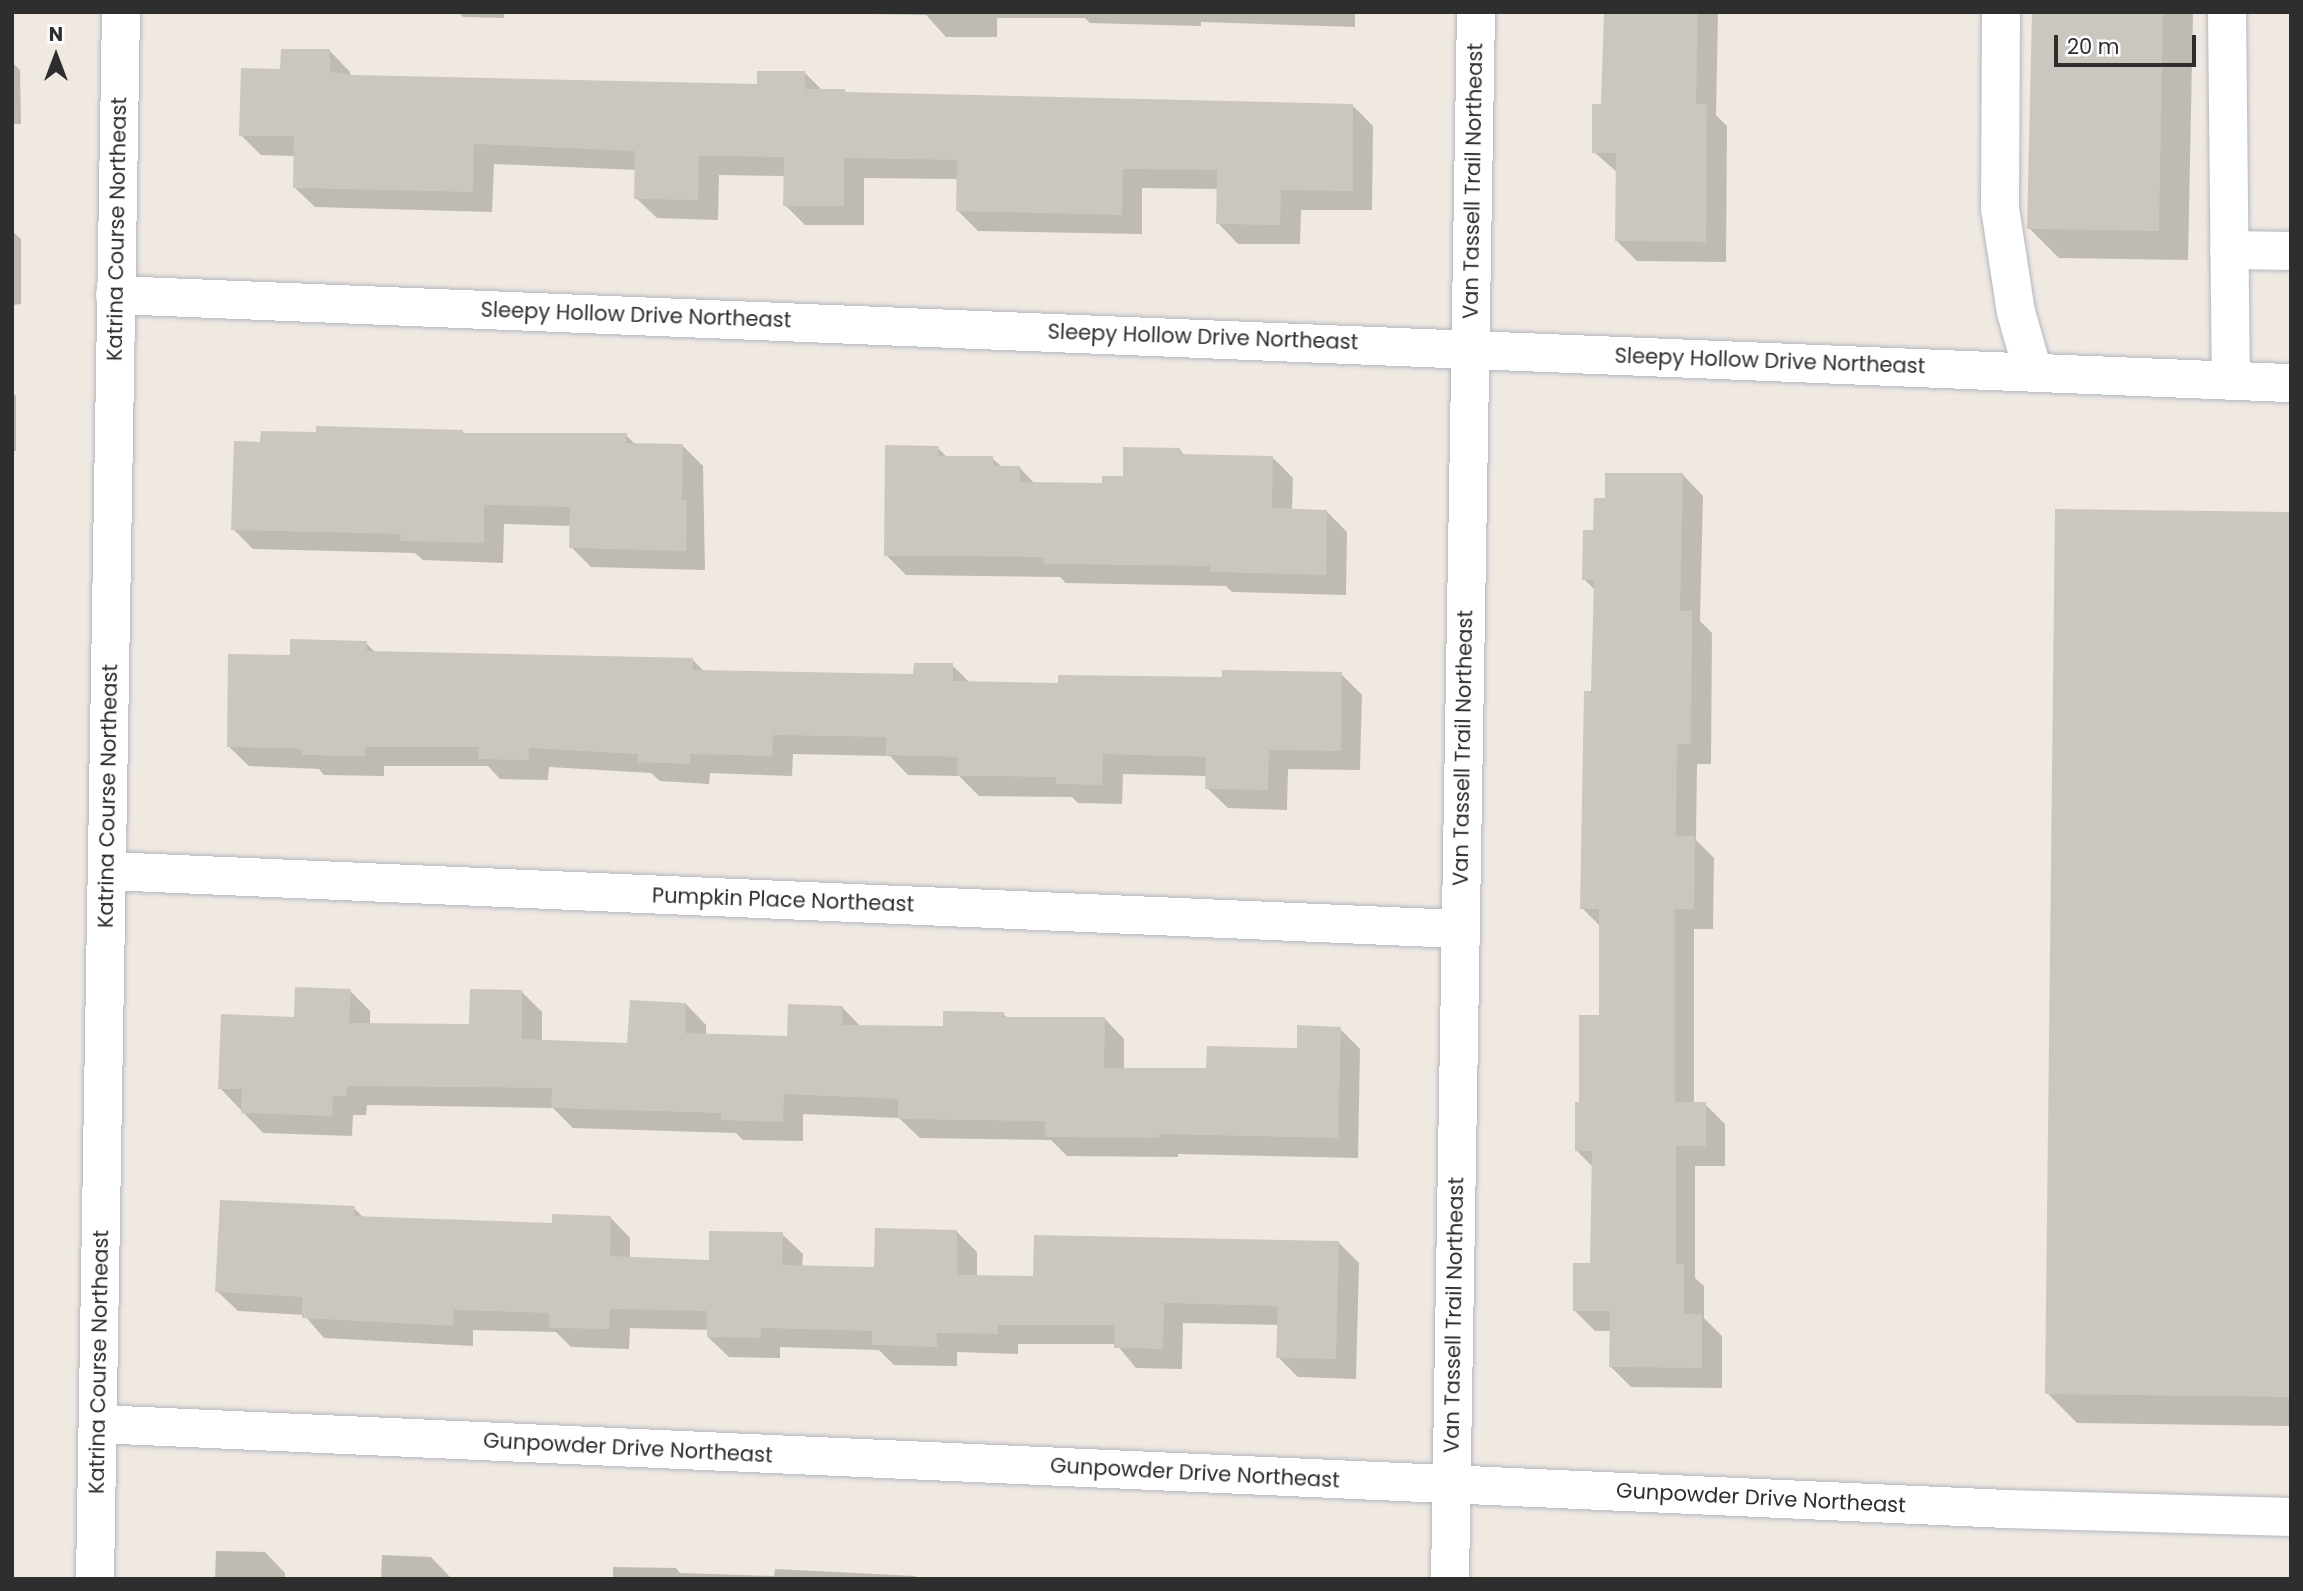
<!DOCTYPE html>
<style>
body{margin:0}
#map{position:relative;width:2303px;height:1591px;overflow:hidden;background:#efe9e1;font-family:Poppins,sans-serif}
div>[style]{position:absolute}
.shadow>*{inset:0;background:#0003}
.building>*{inset:0;background:#cbc7bf}
.roads{filter:drop-shadow(0 0 2px #b4b7c1) drop-shadow(0 0 2px #b4b7c1)}
.minor>*{height:38px;margin:-19px;padding:0 19px;transform-origin:19px;border-radius:19px;background:#fff}
span{translate:-50% -50%;white-space:nowrap;text-align:center;line-height:1.15;-webkit-text-stroke:6px #fff;paint-order:stroke}
.street-label{font-size:21px;color:#2e2e2e}
.frame{position:absolute;inset:0;border:14px solid #2e2e2e;pointer-events:none}
.north{position:absolute;left:21px;top:21px;width:70px;height:70px;-webkit-text-stroke:5px #fff;paint-order:stroke;rotate:0deg;font-size:19px;font-weight:700;line-height:28px;text-align:center;color:#2e2e2e}
.north::after{content:'';display:block;margin:auto;width:24px;height:32px;background:#2e2e2e;clip-path:polygon(50% 0,100% 100%,50% 72%,0 100%)}
.scale{position:absolute;left:2054px;top:35px;width:142px;height:32px;box-sizing:border-box;border:4px solid #2e2e2e;border-top:0;padding-left:9px;font-size:21px;line-height:24px;white-space:nowrap;color:#2e2e2e;-webkit-text-stroke:5px #fff;paint-order:stroke}
</style>
<div id="map">
<div class="shadow">
<div style="clip-path:polygon(458px 12px,504px 12px,504px 18px,463px 17px)"></div>
<div style="clip-path:polygon(753px 12px,1355px 12px,1355px 27px,1201px 22px,1201px 26px,1090px 23px,1085px 18px,997px 18px,997px 37px,946px 37px,926px 15px)"></div>
<div style="clip-path:polygon(1605px 12px,1718px 12px,1716px 115px,1727px 126px,1726px 262px,1637px 261px,1617px 241px,1618px 173px,1594px 152px,1603px 106px)"></div>
<div style="clip-path:polygon(2033px 12px,2193px 12px,2188px 260px,2059px 258px,2029px 228px)"></div>
<div style="clip-path:polygon(330px 51px,350px 72px,350px 76px,759px 85px,805px 73px,823px 91px,847px 93px,1353px 106px,1373px 126px,1372px 210px,1301px 210px,1300px 244px,1238px 244px,1218px 223px,1218px 189px,1142px 188px,1142px 234px,978px 231px,958px 211px,958px 179px,864px 178px,864px 225px,805px 225px,785px 205px,785px 176px,719px 175px,718px 220px,657px 218px,636px 198px,637px 170px,494px 164px,492px 212px,315px 207px,294px 187px,295px 156px,261px 155px,241px 135px,282px 71px)"></div>
<div style="clip-path:polygon(12px 62px,20px 70px,21px 124px,12px 124px)"></div>
<div style="clip-path:polygon(12px 231px,21px 239px,21px 304px,12px 305px)"></div>
<div style="clip-path:polygon(12px 392px,16px 396px,16px 451px,12px 451px)"></div>
<div style="clip-path:polygon(463px 432px,466px 435px,626px 435px,636px 445px,683px 446px,703px 466px,705px 570px,591px 567px,571px 547px,572px 526px,504px 524px,503px 563px,423px 560px,415px 553px,253px 549px,233px 529px,262px 444px)"></div>
<div style="clip-path:polygon(938px 448px,948px 458px,992px 458px,1002px 467px,1019px 467px,1035px 484px,1104px 485px,1180px 450px,1185px 456px,1273px 458px,1293px 478px,1292px 511px,1327px 512px,1347px 532px,1346px 595px,1232px 592px,1226px 586px,1066px 583px,1060px 577px,906px 575px,886px 555px)"></div>
<div style="clip-path:polygon(1683px 475px,1703px 496px,1700px 621px,1712px 633px,1711px 764px,1697px 764px,1696px 840px,1714px 858px,1713px 929px,1694px 929px,1694px 1104px,1705px 1104px,1725px 1124px,1725px 1166px,1695px 1166px,1695px 1278px,1704px 1286px,1704px 1318px,1722px 1336px,1722px 1388px,1631px 1387px,1611px 1367px,1611px 1331px,1595px 1331px,1575px 1311px,1592px 1265px,1594px 1168px,1576px 1150px,1581px 1104px,1601px 1017px,1601px 927px,1582px 908px,1596px 591px,1584px 579px,1595px 531px,1607px 500px)"></div>
<div style="clip-path:polygon(2291px 514px,2291px 1426px,2077px 1423px,2047px 1393px)"></div>
<div style="clip-path:polygon(12px 567px,14px 569px,13px 615px,12px 615px)"></div>
<div style="clip-path:polygon(366px 643px,376px 653px,693px 660px,705px 672px,915px 676px,952px 665px,970px 683px,1059px 684px,1341px 674px,1362px 695px,1360px 770px,1288px 769px,1287px 810px,1228px 808px,1207px 788px,1207px 776px,1123px 774px,1122px 804px,1078px 803px,1072px 797px,979px 796px,959px 776px,908px 775px,890px 756px,793px 754px,792px 776px,710px 773px,709px 784px,660px 781px,651px 773px,549px 767px,548px 780px,500px 779px,488px 766px,384px 766px,384px 776px,324px 775px,319px 769px,249px 766px,228px 746px,292px 657px)"></div>
<div style="clip-path:polygon(350px 991px,370px 1011px,370px 1025px,471px 1026px,522px 992px,542px 1012px,542px 1042px,629px 1045px,686px 1004px,706px 1025px,706px 1035px,789px 1037px,842px 1007px,861px 1027px,944px 1028px,1003px 1014px,1008px 1018px,1104px 1018px,1124px 1039px,1124px 1070px,1208px 1070px,1298px 1050px,1340px 1029px,1360px 1049px,1358px 1158px,1178px 1154px,1178px 1157px,1067px 1156px,1051px 1140px,920px 1138px,899px 1118px,803px 1114px,803px 1141px,743px 1140px,736px 1133px,573px 1128px,553px 1108px,367px 1105px,366px 1115px,353px 1115px,352px 1136px,263px 1133px,220px 1088px,296px 1019px)"></div>
<div style="clip-path:polygon(354px 1208px,364px 1218px,554px 1225px,610px 1217px,630px 1238px,630px 1258px,710px 1261px,782px 1234px,803px 1254px,802px 1267px,876px 1269px,957px 1232px,977px 1252px,977px 1277px,1035px 1278px,1339px 1243px,1359px 1263px,1356px 1379px,1298px 1377px,1278px 1357px,1279px 1325px,1183px 1323px,1182px 1369px,1136px 1368px,1116px 1344px,1018px 1344px,1018px 1354px,957px 1352px,957px 1366px,894px 1365px,879px 1350px,780px 1347px,780px 1358px,729px 1357px,708px 1337px,709px 1330px,630px 1328px,629px 1349px,571px 1347px,556px 1332px,473px 1330px,473px 1346px,324px 1338px,304px 1315px,238px 1311px,217px 1291px)"></div>
<div style="clip-path:polygon(216px 1551px,265px 1552px,285px 1573px,285px 1578px,319px 1579px,215px 1579px)"></div>
<div style="clip-path:polygon(382px 1555px,431px 1557px,452px 1579px,381px 1579px)"></div>
<div style="clip-path:polygon(613px 1567px,676px 1568px,680px 1573px,774px 1576px,775px 1569px,915px 1576px,918px 1579px,613px 1579px)"></div>
</div>
<div class="building">
<div style="clip-path:polygon(1604px 12px,1698px 12px,1696px 104px,1707px 104px,1706px 242px,1615px 241px,1616px 153px,1592px 153px,1592px 104px,1601px 104px)"></div>
<div style="clip-path:polygon(2032px 12px,2163px 12px,2159px 231px,2027px 229px)"></div>
<div style="clip-path:polygon(281px 49px,330px 49px,330px 72px,354px 75px,757px 84px,757px 71px,805px 71px,805px 89px,845px 89px,845px 92px,1353px 104px,1353px 191px,1281px 190px,1280px 225px,1216px 224px,1217px 170px,1123px 169px,1122px 215px,956px 211px,957px 160px,844px 158px,844px 206px,783px 206px,784px 157px,699px 156px,698px 200px,634px 199px,635px 151px,474px 144px,473px 192px,293px 188px,294px 136px,239px 136px,241px 68px,280px 69px)"></div>
<div style="clip-path:polygon(316px 426px,463px 430px,463px 433px,627px 433px,626px 443px,683px 444px,682px 500px,687px 500px,686px 551px,569px 548px,570px 507px,484px 505px,484px 543px,400px 541px,401px 534px,231px 530px,234px 441px,260px 442px,261px 431px,316px 432px)"></div>
<div style="clip-path:polygon(885px 445px,939px 446px,938px 456px,993px 456px,993px 466px,1020px 466px,1020px 482px,1102px 483px,1102px 476px,1123px 476px,1123px 447px,1180px 448px,1180px 454px,1273px 456px,1272px 508px,1327px 510px,1326px 575px,1210px 572px,1210px 566px,1044px 564px,1044px 557px,884px 556px)"></div>
<div style="clip-path:polygon(1605px 473px,1683px 473px,1680px 611px,1692px 611px,1691px 744px,1677px 744px,1676px 836px,1695px 836px,1694px 909px,1675px 909px,1675px 1102px,1706px 1102px,1706px 1146px,1676px 1146px,1676px 1264px,1684px 1264px,1684px 1314px,1702px 1314px,1702px 1368px,1609px 1367px,1610px 1311px,1573px 1311px,1573px 1263px,1590px 1263px,1592px 1151px,1575px 1151px,1575px 1102px,1579px 1102px,1579px 1015px,1599px 1015px,1599px 909px,1580px 909px,1584px 691px,1591px 691px,1594px 580px,1582px 580px,1583px 530px,1593px 530px,1594px 498px,1605px 498px)"></div>
<div style="clip-path:polygon(2055px 509px,2291px 512px,2291px 1397px,2045px 1394px)"></div>
<div style="clip-path:polygon(290px 639px,367px 641px,367px 651px,693px 658px,693px 670px,913px 674px,914px 663px,953px 663px,953px 681px,1058px 683px,1058px 675px,1222px 677px,1222px 670px,1342px 672px,1341px 751px,1269px 750px,1268px 790px,1205px 789px,1206px 757px,1103px 754px,1102px 785px,1056px 784px,1056px 777px,957px 776px,957px 757px,886px 755px,886px 737px,773px 735px,772px 756px,690px 754px,690px 764px,638px 762px,638px 754px,529px 748px,529px 760px,478px 759px,479px 747px,365px 747px,365px 756px,302px 755px,302px 750px,291px 748px,227px 747px,228px 654px,290px 655px)"></div>
<div style="clip-path:polygon(295px 987px,351px 989px,349px 1023px,469px 1024px,470px 989px,522px 990px,522px 1039px,627px 1043px,630px 1000px,686px 1003px,685px 1033px,787px 1036px,788px 1004px,843px 1006px,842px 1025px,943px 1026px,943px 1011px,1004px 1012px,1004px 1017px,1105px 1017px,1104px 1068px,1206px 1068px,1207px 1046px,1297px 1048px,1297px 1025px,1341px 1027px,1338px 1138px,1159px 1134px,1159px 1138px,1045px 1137px,1045px 1121px,898px 1119px,898px 1099px,784px 1094px,783px 1122px,721px 1120px,721px 1113px,551px 1108px,552px 1088px,347px 1086px,346px 1096px,333px 1096px,332px 1116px,241px 1113px,242px 1089px,218px 1089px,221px 1014px,294px 1017px)"></div>
<div style="clip-path:polygon(220px 1200px,355px 1206px,354px 1216px,552px 1223px,552px 1214px,611px 1216px,610px 1256px,709px 1260px,709px 1231px,783px 1232px,782px 1265px,874px 1267px,875px 1228px,957px 1230px,957px 1275px,1033px 1276px,1034px 1235px,1339px 1241px,1336px 1359px,1276px 1358px,1278px 1306px,1164px 1303px,1163px 1349px,1114px 1348px,1115px 1325px,998px 1325px,998px 1334px,937px 1333px,937px 1347px,872px 1345px,872px 1331px,761px 1328px,761px 1338px,707px 1337px,707px 1311px,610px 1309px,609px 1329px,549px 1328px,549px 1313px,454px 1310px,453px 1326px,302px 1318px,302px 1297px,215px 1292px)"></div>
</div>
<div class="roads">
<div class="minor">
<div style="left:2001px;top:12px;width:196px;rotate:90.3deg"></div>
<div style="left:2000px;top:208px;width:105px;rotate:81.3deg"></div>
<div style="left:2016px;top:312px;width:62px;rotate:74.2deg"></div>
<div style="left:2227px;top:12px;width:368px;rotate:89.4deg"></div>
<div style="left:2229px;top:250px;width:62px;rotate:0.9deg"></div>
<div style="left:115px;top:295px;width:2178px;rotate:2.32deg"></div>
<div style="left:108px;top:871px;width:1352px;rotate:2.46deg"></div>
<div style="left:98px;top:1424px;width:1911px;rotate:2.55deg"></div>
<div style="left:2007px;top:1509px;width:284px;rotate:1.6deg"></div>
<div style="left:95px;top:1579px;width:1567px;rotate:-89.05deg"></div>
<div style="left:1450px;top:1579px;width:1567px;rotate:-89.05deg"></div>
</div>
</div>
<div class="street-label">
<span style="left:1473px;top:181px;rotate:-89deg">Van Tassell Trail Northeast</span>
<span style="left:117px;top:229px;rotate:-89deg">Katrina Course Northeast</span>
<span style="left:636px;top:315px;rotate:2deg">Sleepy Hollow Drive Northeast</span>
<span style="left:1203px;top:337px;rotate:2deg">Sleepy Hollow Drive Northeast</span>
<span style="left:1770px;top:361px;rotate:2deg">Sleepy Hollow Drive Northeast</span>
<span style="left:1463px;top:748px;rotate:-89deg">Van Tassell Trail Northeast</span>
<span style="left:108px;top:796px;rotate:-89deg">Katrina Course Northeast</span>
<span style="left:783px;top:900px;rotate:2deg">Pumpkin Place Northeast</span>
<span style="left:1454px;top:1315px;rotate:-89deg">Van Tassell Trail Northeast</span>
<span style="left:99px;top:1362px;rotate:-89deg">Katrina Course Northeast</span>
<span style="left:628px;top:1448px;rotate:3deg">Gunpowder Drive Northeast</span>
<span style="left:1195px;top:1473px;rotate:3deg">Gunpowder Drive Northeast</span>
<span style="left:1761px;top:1498px;rotate:3deg">Gunpowder Drive Northeast</span>
</div>
<div class="frame"></div>
<div class="north">N</div>
<div class="scale">20 m</div>
</div>
